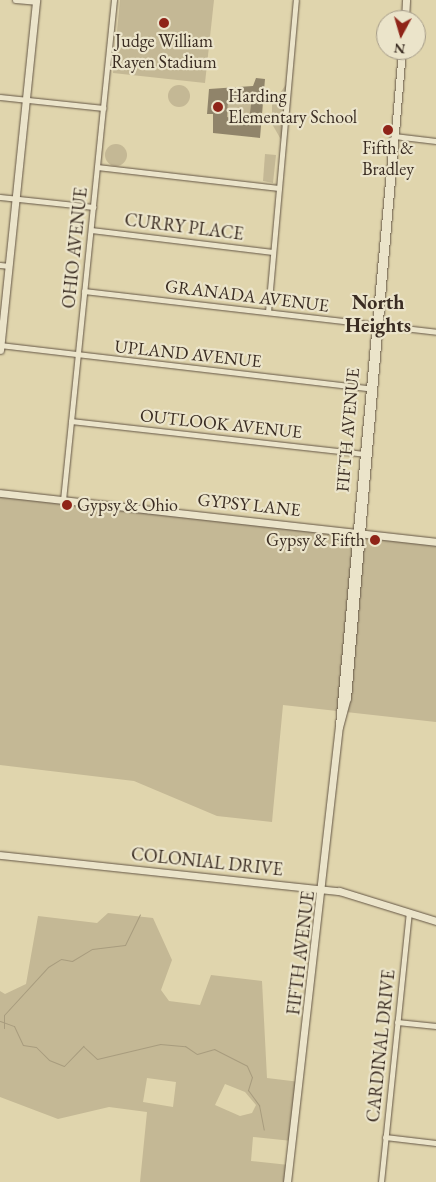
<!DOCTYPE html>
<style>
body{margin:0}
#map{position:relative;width:436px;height:1182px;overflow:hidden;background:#e0d5ad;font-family:"EB Garamond",serif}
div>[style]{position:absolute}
.green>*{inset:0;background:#c4b895}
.round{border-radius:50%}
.stream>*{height:1px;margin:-0.5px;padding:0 0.5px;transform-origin:0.5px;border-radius:0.5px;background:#a89c7e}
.building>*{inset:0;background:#90846a}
.roads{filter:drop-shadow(0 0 1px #645645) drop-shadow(0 0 1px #645645)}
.street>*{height:5px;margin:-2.5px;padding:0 2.5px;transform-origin:2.5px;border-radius:2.5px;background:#ebe4ca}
.secondary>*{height:7px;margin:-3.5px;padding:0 3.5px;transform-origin:3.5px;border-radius:3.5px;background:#ebe4ca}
.dots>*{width:14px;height:14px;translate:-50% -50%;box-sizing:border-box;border:2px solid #ebe4ca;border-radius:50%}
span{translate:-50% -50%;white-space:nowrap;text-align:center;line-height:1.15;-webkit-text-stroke:4.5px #ebe4ca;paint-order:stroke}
.poi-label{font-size:18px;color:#3a2c22}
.left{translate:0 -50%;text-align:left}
.right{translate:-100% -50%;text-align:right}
.street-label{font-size:18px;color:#3a2c22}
.quarter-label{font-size:20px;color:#3a2c22;font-weight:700}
.north{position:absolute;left:376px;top:10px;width:50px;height:50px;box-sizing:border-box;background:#ebe4ca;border:1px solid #a49a87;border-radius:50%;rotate:186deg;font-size:14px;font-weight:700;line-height:20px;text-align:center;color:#3a2c22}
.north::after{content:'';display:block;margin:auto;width:18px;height:22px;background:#8f2418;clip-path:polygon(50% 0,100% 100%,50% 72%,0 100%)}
</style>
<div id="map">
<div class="green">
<div style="clip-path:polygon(120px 0,214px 0,205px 83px,113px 73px)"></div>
<div style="clip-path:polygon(289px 80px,283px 143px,272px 124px,272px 105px)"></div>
<div class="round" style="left:168px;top:85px;width:22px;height:22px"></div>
<div style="clip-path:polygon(228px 101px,251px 104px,249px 120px,227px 117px)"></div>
<div class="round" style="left:105px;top:144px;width:22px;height:22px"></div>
<div style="clip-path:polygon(265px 154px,276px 155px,273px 183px,263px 181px)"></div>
<div style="clip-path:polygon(0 493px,436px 542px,436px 722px,283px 705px,272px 822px,217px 816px,134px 781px,0 765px)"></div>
<div style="clip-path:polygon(evenodd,108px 913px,153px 918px,172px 960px,161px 990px,169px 1001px,200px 1005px,211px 975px,262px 981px,267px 1078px,300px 1082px,292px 1141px,253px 1137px,251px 1161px,289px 1165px,287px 1182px,140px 1182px,147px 1112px,109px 1107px,58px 1119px,0 1097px,0 991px,5px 994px,26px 984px,38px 916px,97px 923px,108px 913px,147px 1078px,176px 1082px,173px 1107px,143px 1102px,147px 1078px,108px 913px,225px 1084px,245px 1092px,256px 1105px,252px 1113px,240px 1116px,215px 1105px,225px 1084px)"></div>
</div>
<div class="stream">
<div style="left:0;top:1021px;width:15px;rotate:20deg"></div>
<div style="left:14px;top:1026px;width:21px;rotate:65deg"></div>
<div style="left:23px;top:1045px;width:13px;rotate:9deg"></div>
<div style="left:36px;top:1047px;width:18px;rotate:45deg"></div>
<div style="left:49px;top:1060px;width:16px;rotate:22deg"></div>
<div style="left:64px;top:1066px;width:28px;rotate:-46deg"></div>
<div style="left:83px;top:1046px;width:19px;rotate:43deg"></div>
<div style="left:97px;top:1059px;width:65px;rotate:-13.4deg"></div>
<div style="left:160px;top:1044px;width:25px;rotate:5deg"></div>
<div style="left:185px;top:1046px;width:14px;rotate:34deg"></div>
<div style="left:197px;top:1054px;width:18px;rotate:-16deg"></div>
<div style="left:214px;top:1049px;width:37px;rotate:27deg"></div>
<div style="left:247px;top:1066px;width:12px;rotate:66deg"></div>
<div style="left:252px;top:1077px;width:14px;rotate:107deg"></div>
<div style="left:248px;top:1090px;width:19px;rotate:54deg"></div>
<div style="left:259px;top:1105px;width:25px;rotate:79deg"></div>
<div style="left:4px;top:1028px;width:13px;rotate:-90deg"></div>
<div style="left:4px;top:1015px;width:65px;rotate:-47.5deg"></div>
<div style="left:48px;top:967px;width:15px;rotate:-32deg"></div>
<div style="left:61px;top:959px;width:11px;rotate:10deg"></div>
<div style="left:72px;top:961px;width:23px;rotate:-31deg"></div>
<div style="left:92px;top:949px;width:33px;rotate:-7deg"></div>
<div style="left:125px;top:945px;width:34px;rotate:-64deg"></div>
</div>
<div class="building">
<div style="clip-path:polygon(evenodd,256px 78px,265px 79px,260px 138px,213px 133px,213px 114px,207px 114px,209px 89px,253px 86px,256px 78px,228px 101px,251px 104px,249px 120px,227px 117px,228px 101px)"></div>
</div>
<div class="roads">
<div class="street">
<div style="left:15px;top:0;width:21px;rotate:5deg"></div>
<div style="left:0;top:97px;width:104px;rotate:6.1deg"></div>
<div style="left:394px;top:136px;width:42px;rotate:6.8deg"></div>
<div style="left:97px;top:167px;width:183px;rotate:6.6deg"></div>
<div style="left:0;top:197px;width:94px;rotate:6.1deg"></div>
<div style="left:91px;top:230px;width:183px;rotate:6.9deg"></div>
<div style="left:0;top:265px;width:9px;rotate:6deg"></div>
<div style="left:84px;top:291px;width:354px;rotate:6.6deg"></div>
<div style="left:268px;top:312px;width:313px;rotate:-84.9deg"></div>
<div style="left:0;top:345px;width:375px;rotate:6.7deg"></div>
<div style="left:71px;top:421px;width:297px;rotate:6.4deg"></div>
<div style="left:63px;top:500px;width:503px;rotate:-84.18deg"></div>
<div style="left:397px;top:1022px;width:39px;rotate:6deg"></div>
<div style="left:385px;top:1137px;width:51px;rotate:6.7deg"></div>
<div style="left:381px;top:1182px;width:271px;rotate:-84.1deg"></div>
</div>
<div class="secondary">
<div style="left:405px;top:20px;width:20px;rotate:-87deg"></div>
<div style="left:0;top:350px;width:352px;rotate:-84.1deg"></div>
<div style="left:0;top:493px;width:439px;rotate:6.4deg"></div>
<div style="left:339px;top:725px;width:588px;rotate:-84.74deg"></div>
<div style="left:0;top:855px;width:341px;rotate:6.1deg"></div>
<div style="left:339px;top:891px;width:102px;rotate:17.2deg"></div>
<div style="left:287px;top:1182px;width:458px;rotate:-83.5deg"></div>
<div style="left:339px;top:727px;width:30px;rotate:-75deg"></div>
<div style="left:347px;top:698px;width:650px;rotate:-85.15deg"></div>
</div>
</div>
<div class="dots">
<div style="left:164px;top:23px;background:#8f2418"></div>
<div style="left:218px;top:107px;background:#8f2418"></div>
<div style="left:388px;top:130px;background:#8f2418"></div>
<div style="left:67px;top:505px;background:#8f2418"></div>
<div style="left:375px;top:540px;background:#8f2418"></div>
</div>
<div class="poi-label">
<span style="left:164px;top:52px">Judge William<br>Rayen Stadium</span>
<span class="left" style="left:228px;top:107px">Harding<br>Elementary School</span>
<span style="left:388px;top:159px">Fifth &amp;<br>Bradley</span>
<span class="left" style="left:77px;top:505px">Gypsy &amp; Ohio</span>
<span class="right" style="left:365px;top:540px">Gypsy &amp; Fifth</span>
</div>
<div class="street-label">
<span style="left:184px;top:227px;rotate:7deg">CURRY PLACE</span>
<span style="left:75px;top:248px;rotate:-84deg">OHIO AVENUE</span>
<span style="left:247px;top:296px;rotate:7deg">GRANADA AVENUE</span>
<span style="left:188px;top:354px;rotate:6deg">UPLAND AVENUE</span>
<span style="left:221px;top:424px;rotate:6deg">OUTLOOK AVENUE</span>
<span style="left:348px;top:430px;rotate:-85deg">FIFTH AVENUE</span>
<span style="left:249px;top:505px;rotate:6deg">GYPSY LANE</span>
<span style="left:207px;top:862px;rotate:6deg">COLONIAL DRIVE</span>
<span style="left:301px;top:953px;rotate:-83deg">FIFTH AVENUE</span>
<span style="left:381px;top:1046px;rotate:-84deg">CARDINAL DRIVE</span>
</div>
<div class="quarter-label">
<span style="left:378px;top:314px">North<br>Heights</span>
</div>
<div class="north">N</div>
</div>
